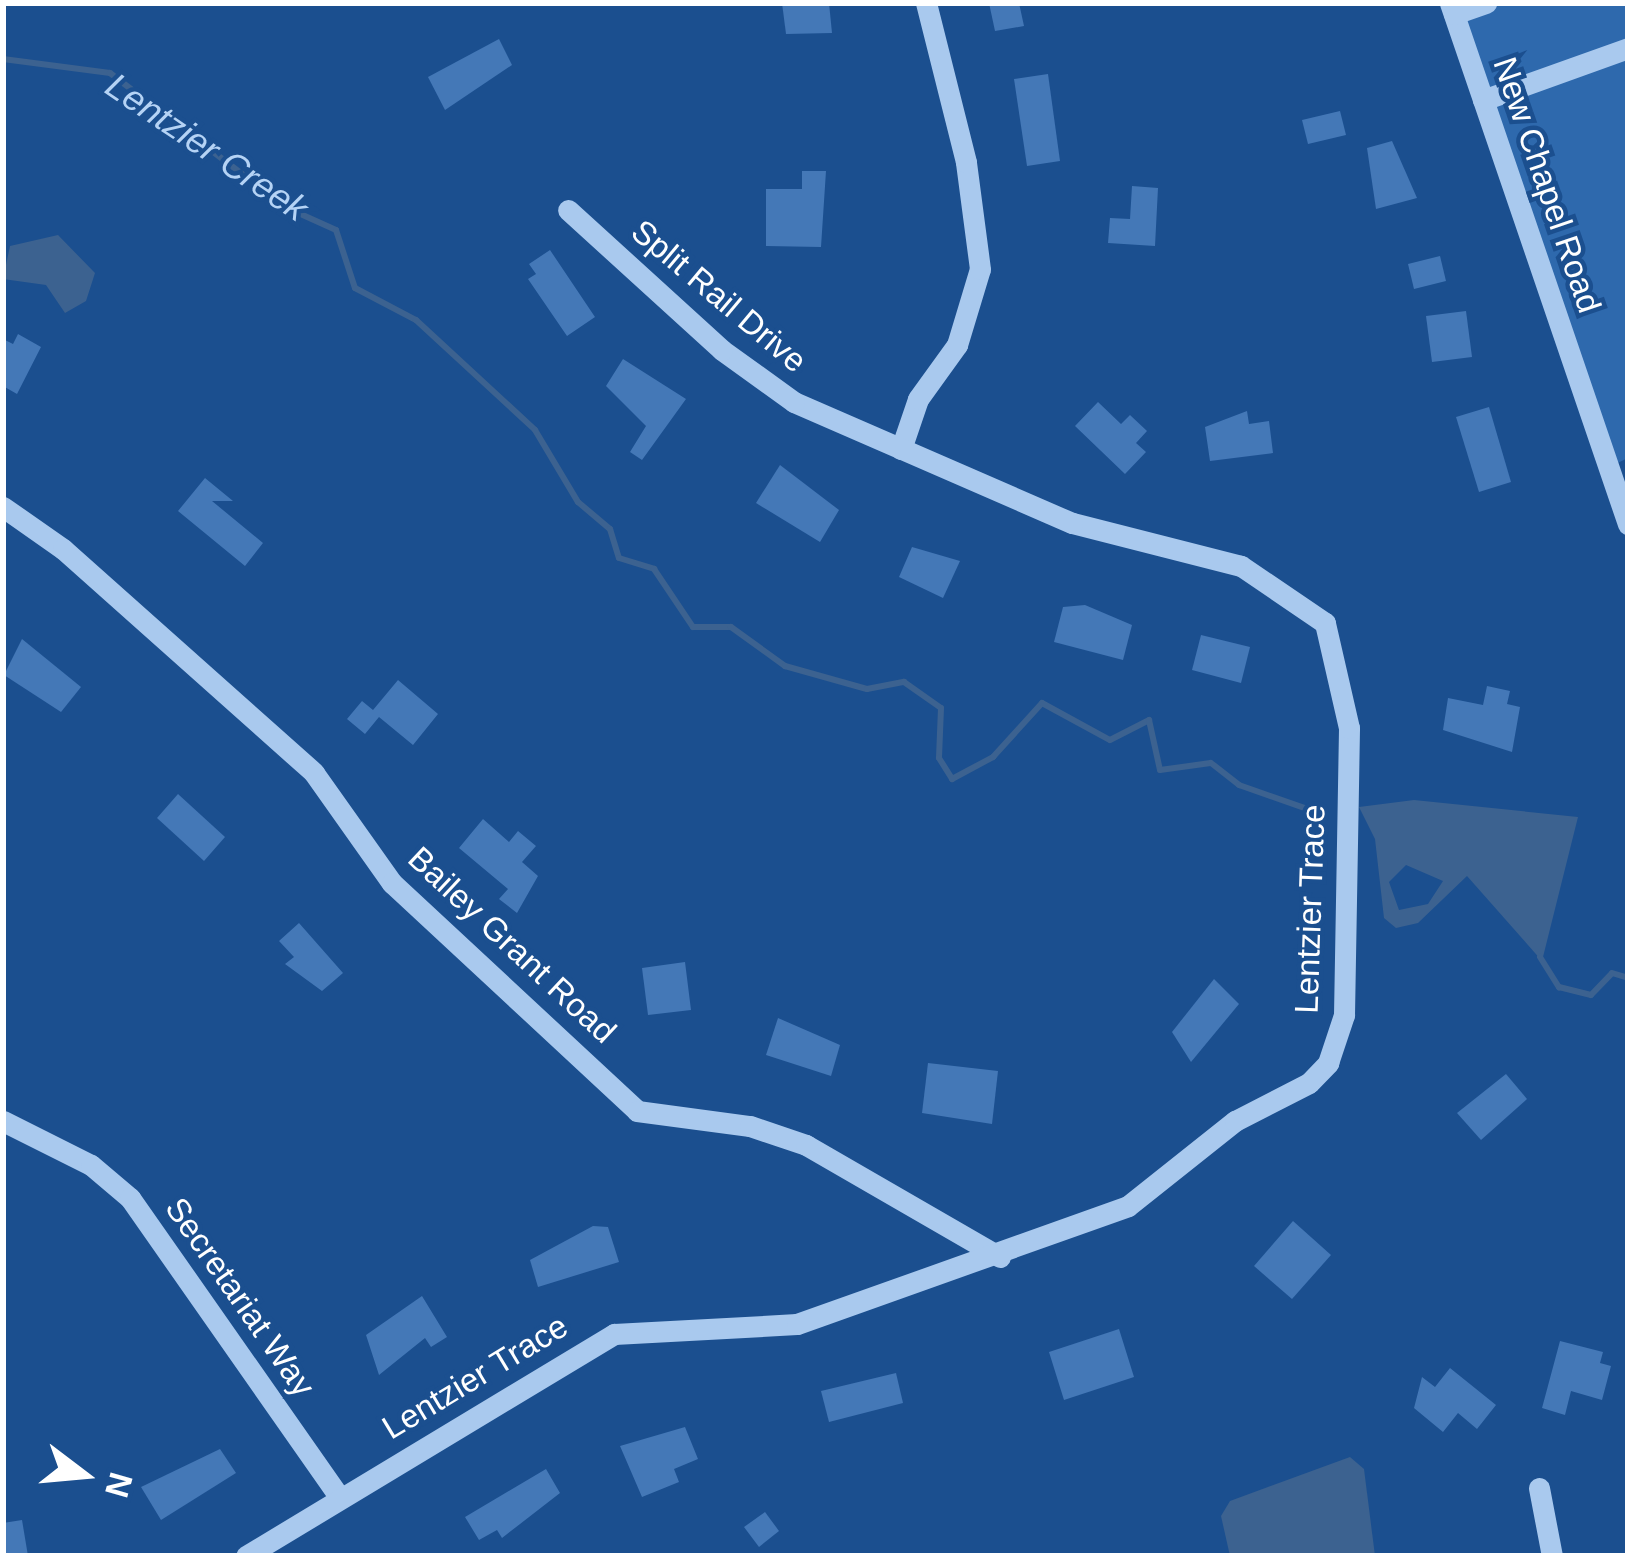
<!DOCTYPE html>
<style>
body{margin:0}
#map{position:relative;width:1631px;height:1559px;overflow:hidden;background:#1b4f8f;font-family:Helvetica,sans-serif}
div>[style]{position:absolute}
.green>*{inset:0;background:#2e69ad}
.water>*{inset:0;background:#3c6290}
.stream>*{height:6px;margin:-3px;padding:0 3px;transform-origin:3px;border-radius:3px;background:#3c6290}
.building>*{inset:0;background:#4478b7}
.minor>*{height:21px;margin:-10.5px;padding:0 10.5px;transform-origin:10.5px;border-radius:10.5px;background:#a9c9ee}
span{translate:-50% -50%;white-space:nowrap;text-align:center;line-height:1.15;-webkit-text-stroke:9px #1b4f8f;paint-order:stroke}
.street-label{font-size:33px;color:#fff}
.water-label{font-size:36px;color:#b5d3f5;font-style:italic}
.frame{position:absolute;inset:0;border:6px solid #fff;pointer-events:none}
.north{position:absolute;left:24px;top:1415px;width:120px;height:120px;-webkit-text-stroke:9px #1b4f8f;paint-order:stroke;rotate:106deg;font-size:33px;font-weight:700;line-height:48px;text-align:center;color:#fff}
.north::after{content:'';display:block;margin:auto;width:42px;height:54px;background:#fff;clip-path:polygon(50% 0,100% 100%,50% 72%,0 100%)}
</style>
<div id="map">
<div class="green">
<div style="clip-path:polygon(1448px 3px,1628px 3px,1628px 458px,1607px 468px)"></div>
</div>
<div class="water">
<div style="clip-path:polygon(58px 235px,95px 273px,86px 301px,65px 313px,46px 285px,3px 279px,10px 246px)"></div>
<div style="clip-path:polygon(evenodd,1414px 800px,1578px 817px,1542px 961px,1467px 876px,1418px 923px,1396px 928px,1384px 918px,1375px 839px,1359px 807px,1414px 800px,1406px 865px,1443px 881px,1428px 904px,1399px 910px,1389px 882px,1406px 865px)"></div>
<div style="clip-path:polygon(1350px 1457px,1364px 1469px,1375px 1556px,1230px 1556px,1221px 1516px,1230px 1501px)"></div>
</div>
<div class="stream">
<div style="left:3px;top:59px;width:108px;rotate:7.5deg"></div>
<div style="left:110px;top:73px;width:220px;rotate:37.4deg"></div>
<div style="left:285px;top:207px;width:56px;rotate:24.3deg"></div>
<div style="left:336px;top:230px;width:61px;rotate:71.9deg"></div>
<div style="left:355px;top:288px;width:69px;rotate:27.7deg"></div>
<div style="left:416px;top:320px;width:162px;rotate:42.7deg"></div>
<div style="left:535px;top:430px;width:84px;rotate:59.2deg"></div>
<div style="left:578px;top:502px;width:42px;rotate:40.2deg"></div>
<div style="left:610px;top:529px;width:30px;rotate:73deg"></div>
<div style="left:619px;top:558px;width:37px;rotate:17deg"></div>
<div style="left:654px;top:569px;width:70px;rotate:56.1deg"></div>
<div style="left:693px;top:627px;width:38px"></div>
<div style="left:731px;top:627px;width:67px;rotate:35.8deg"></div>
<div style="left:785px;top:666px;width:85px;rotate:15.7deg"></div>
<div style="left:867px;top:689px;width:38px;rotate:-11deg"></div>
<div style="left:904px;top:682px;width:45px;rotate:35.1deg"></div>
<div style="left:941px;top:708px;width:50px;rotate:92.3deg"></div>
<div style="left:939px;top:758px;width:25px;rotate:58deg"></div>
<div style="left:952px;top:779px;width:47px;rotate:-28.2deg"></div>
<div style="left:993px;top:757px;width:73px;rotate:-47.8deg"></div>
<div style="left:1042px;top:703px;width:77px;rotate:28.6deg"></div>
<div style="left:1110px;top:740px;width:44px;rotate:-27.1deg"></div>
<div style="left:1149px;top:720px;width:51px;rotate:77.6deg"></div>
<div style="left:1160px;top:770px;width:51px;rotate:-7.8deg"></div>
<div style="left:1211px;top:763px;width:36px;rotate:38deg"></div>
<div style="left:1239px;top:785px;width:88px;rotate:19.3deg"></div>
<div style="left:1540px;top:957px;width:36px;rotate:58deg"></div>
<div style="left:1559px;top:987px;width:33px;rotate:14deg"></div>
<div style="left:1591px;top:995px;width:30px;rotate:-46deg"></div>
<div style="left:1612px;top:973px;width:17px;rotate:17deg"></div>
</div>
<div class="building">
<div style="clip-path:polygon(782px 3px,829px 3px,832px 33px,786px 34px)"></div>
<div style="clip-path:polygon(989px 3px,1019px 3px,1024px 26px,995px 31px)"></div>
<div style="clip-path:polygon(499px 39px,512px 65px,445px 110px,428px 77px)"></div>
<div style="clip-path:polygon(1048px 74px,1060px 161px,1027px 166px,1014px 79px)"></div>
<div style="clip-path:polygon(1340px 111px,1346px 135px,1308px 144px,1302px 120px)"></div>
<div style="clip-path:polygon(1392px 141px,1417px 198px,1376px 209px,1367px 148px)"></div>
<div style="clip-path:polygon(802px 171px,826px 171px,821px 247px,766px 246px,766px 189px,802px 189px)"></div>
<div style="clip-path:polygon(1132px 186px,1158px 188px,1155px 246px,1108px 243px,1110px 218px,1130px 219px)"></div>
<div style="clip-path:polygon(550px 250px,595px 317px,567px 336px,528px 279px,536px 274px,529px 264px)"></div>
<div style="clip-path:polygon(1440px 256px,1446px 281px,1414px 289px,1408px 264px)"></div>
<div style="clip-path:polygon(1466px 311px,1472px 357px,1432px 362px,1426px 316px)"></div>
<div style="clip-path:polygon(18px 334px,41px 347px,17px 394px,3px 386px,3px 339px,13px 344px)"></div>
<div style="clip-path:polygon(623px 359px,686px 399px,642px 460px,630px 452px,646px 426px,606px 386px)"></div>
<div style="clip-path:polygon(1098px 402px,1121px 424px,1130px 415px,1147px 431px,1136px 443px,1146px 452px,1125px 474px,1075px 426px)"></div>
<div style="clip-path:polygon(1489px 407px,1511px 482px,1479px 492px,1456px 417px)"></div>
<div style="clip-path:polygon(1247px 411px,1249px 424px,1269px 421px,1273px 453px,1210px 461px,1205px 427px)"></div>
<div style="clip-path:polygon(780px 465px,839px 510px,820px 542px,756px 503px)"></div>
<div style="clip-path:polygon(205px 478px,233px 501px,212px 501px,263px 543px,245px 566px,178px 511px)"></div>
<div style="clip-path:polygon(912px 547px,960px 561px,943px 598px,899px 577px)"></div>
<div style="clip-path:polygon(1085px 605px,1132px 625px,1123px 660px,1054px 642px,1063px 607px)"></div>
<div style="clip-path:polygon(1201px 635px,1250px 647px,1241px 683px,1192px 670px)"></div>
<div style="clip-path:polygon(22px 639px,81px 687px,61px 712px,4px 675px)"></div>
<div style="clip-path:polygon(398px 680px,438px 714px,413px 745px,379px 717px,365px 734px,347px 719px,362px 701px,373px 710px)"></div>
<div style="clip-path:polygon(1487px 686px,1510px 691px,1507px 704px,1520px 707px,1512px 752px,1443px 730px,1448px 698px,1483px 705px)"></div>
<div style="clip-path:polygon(178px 794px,225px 837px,204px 861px,157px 818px)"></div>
<div style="clip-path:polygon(483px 819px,509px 842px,518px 831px,536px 846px,522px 862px,538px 876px,517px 913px,499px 899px,508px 889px,459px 848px)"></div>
<div style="clip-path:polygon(299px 923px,343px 973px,322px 991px,285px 964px,294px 957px,279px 941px)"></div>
<div style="clip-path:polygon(685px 962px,691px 1010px,648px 1015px,642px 968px)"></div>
<div style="clip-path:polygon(1214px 979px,1239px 1004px,1191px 1062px,1172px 1032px)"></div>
<div style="clip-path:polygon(778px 1018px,840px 1045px,831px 1076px,766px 1055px)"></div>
<div style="clip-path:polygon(928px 1063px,998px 1071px,992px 1124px,922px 1113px)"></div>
<div style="clip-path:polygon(1506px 1074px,1527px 1099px,1481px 1140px,1457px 1113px)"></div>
<div style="clip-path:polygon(1293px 1221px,1331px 1255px,1292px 1299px,1254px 1266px)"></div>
<div style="clip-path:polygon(593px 1226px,608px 1227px,619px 1262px,538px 1287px,530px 1260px)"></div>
<div style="clip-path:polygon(422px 1296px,447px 1337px,431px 1347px,425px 1338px,379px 1375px,366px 1335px)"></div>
<div style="clip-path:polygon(1119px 1329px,1134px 1377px,1064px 1400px,1049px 1352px)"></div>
<div style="clip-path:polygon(1560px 1341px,1603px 1352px,1600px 1363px,1611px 1366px,1602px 1400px,1571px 1391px,1565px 1415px,1542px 1408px)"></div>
<div style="clip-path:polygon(1450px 1368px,1496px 1405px,1477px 1429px,1458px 1413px,1443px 1432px,1414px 1408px,1422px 1377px,1435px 1387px)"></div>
<div style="clip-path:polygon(896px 1373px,903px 1403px,829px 1422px,821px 1391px)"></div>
<div style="clip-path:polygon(685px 1427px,698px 1459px,674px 1469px,679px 1482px,642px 1497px,620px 1446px)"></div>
<div style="clip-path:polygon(220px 1449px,236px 1473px,161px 1520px,141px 1487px)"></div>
<div style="clip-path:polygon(546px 1469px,560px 1493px,502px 1538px,497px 1530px,479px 1540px,465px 1517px)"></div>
<div style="clip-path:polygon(765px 1512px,779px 1531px,759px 1547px,744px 1527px)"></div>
<div style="clip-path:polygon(22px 1520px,28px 1556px,3px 1556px,3px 1523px)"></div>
</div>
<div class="minor">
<div style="left:1450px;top:3px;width:551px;rotate:71.14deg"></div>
<div style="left:1454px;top:14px;width:34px;rotate:-19deg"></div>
<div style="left:1483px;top:100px;width:154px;rotate:-19.7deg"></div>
<div style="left:901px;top:449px;width:53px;rotate:-71.2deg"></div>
<div style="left:918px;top:399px;width:67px;rotate:-54.2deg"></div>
<div style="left:957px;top:345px;width:79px;rotate:-73.2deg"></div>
<div style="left:980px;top:269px;width:108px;rotate:-97.5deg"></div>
<div style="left:966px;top:162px;width:164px;rotate:-104.1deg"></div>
<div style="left:3px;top:507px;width:73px;rotate:35deg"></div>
<div style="left:63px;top:549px;width:336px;rotate:41.7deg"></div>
<div style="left:314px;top:773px;width:135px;rotate:54.7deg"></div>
<div style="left:392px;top:883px;width:335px;rotate:42.9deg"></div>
<div style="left:637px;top:1111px;width:114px;rotate:7.6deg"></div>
<div style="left:750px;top:1126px;width:59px;rotate:18.7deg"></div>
<div style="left:806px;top:1145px;width:224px;rotate:30deg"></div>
<div style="left:3px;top:1121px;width:98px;rotate:26.6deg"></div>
<div style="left:91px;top:1165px;width:51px;rotate:40.2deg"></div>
<div style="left:130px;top:1198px;width:365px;rotate:55deg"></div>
<div style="left:1539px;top:1488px;width:69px;rotate:79.2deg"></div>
<div style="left:246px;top:1556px;width:430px;rotate:-31.1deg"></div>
<div style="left:614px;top:1334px;width:183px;rotate:-3.1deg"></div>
<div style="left:797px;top:1324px;width:351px;rotate:-19.6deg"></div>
<div style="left:1128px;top:1206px;width:137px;rotate:-38.5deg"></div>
<div style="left:1235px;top:1121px;width:83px;rotate:-27.2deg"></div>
<div style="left:1309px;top:1083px;width:28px;rotate:-46deg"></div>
<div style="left:1328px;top:1063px;width:51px;rotate:-71.6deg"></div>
<div style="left:1344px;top:1015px;width:287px;rotate:-89deg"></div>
<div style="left:1349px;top:728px;width:108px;rotate:-102.9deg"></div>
<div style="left:1325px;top:623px;width:102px;rotate:-145.8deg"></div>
<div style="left:1241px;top:566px;width:174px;rotate:-165.7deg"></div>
<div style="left:1072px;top:523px;width:303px;rotate:-156.5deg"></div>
<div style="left:794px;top:402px;width:89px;rotate:-144.2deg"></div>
<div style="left:722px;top:350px;width:208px;rotate:-137.7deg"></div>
</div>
<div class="street-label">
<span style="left:1547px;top:185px;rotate:71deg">New Chapel Road</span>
<span style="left:719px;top:296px;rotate:40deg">Split Rail Drive</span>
<span style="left:1310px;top:909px;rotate:-88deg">Lentzier Trace</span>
<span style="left:512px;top:945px;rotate:43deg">Bailey Grant Road</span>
<span style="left:240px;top:1297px;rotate:55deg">Secretariat Way</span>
<span style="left:475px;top:1377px;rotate:-31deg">Lentzier Trace</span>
</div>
<div class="water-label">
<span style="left:207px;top:147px;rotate:34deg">Lentzier Creek</span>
</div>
<div class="frame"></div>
<div class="north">N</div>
</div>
